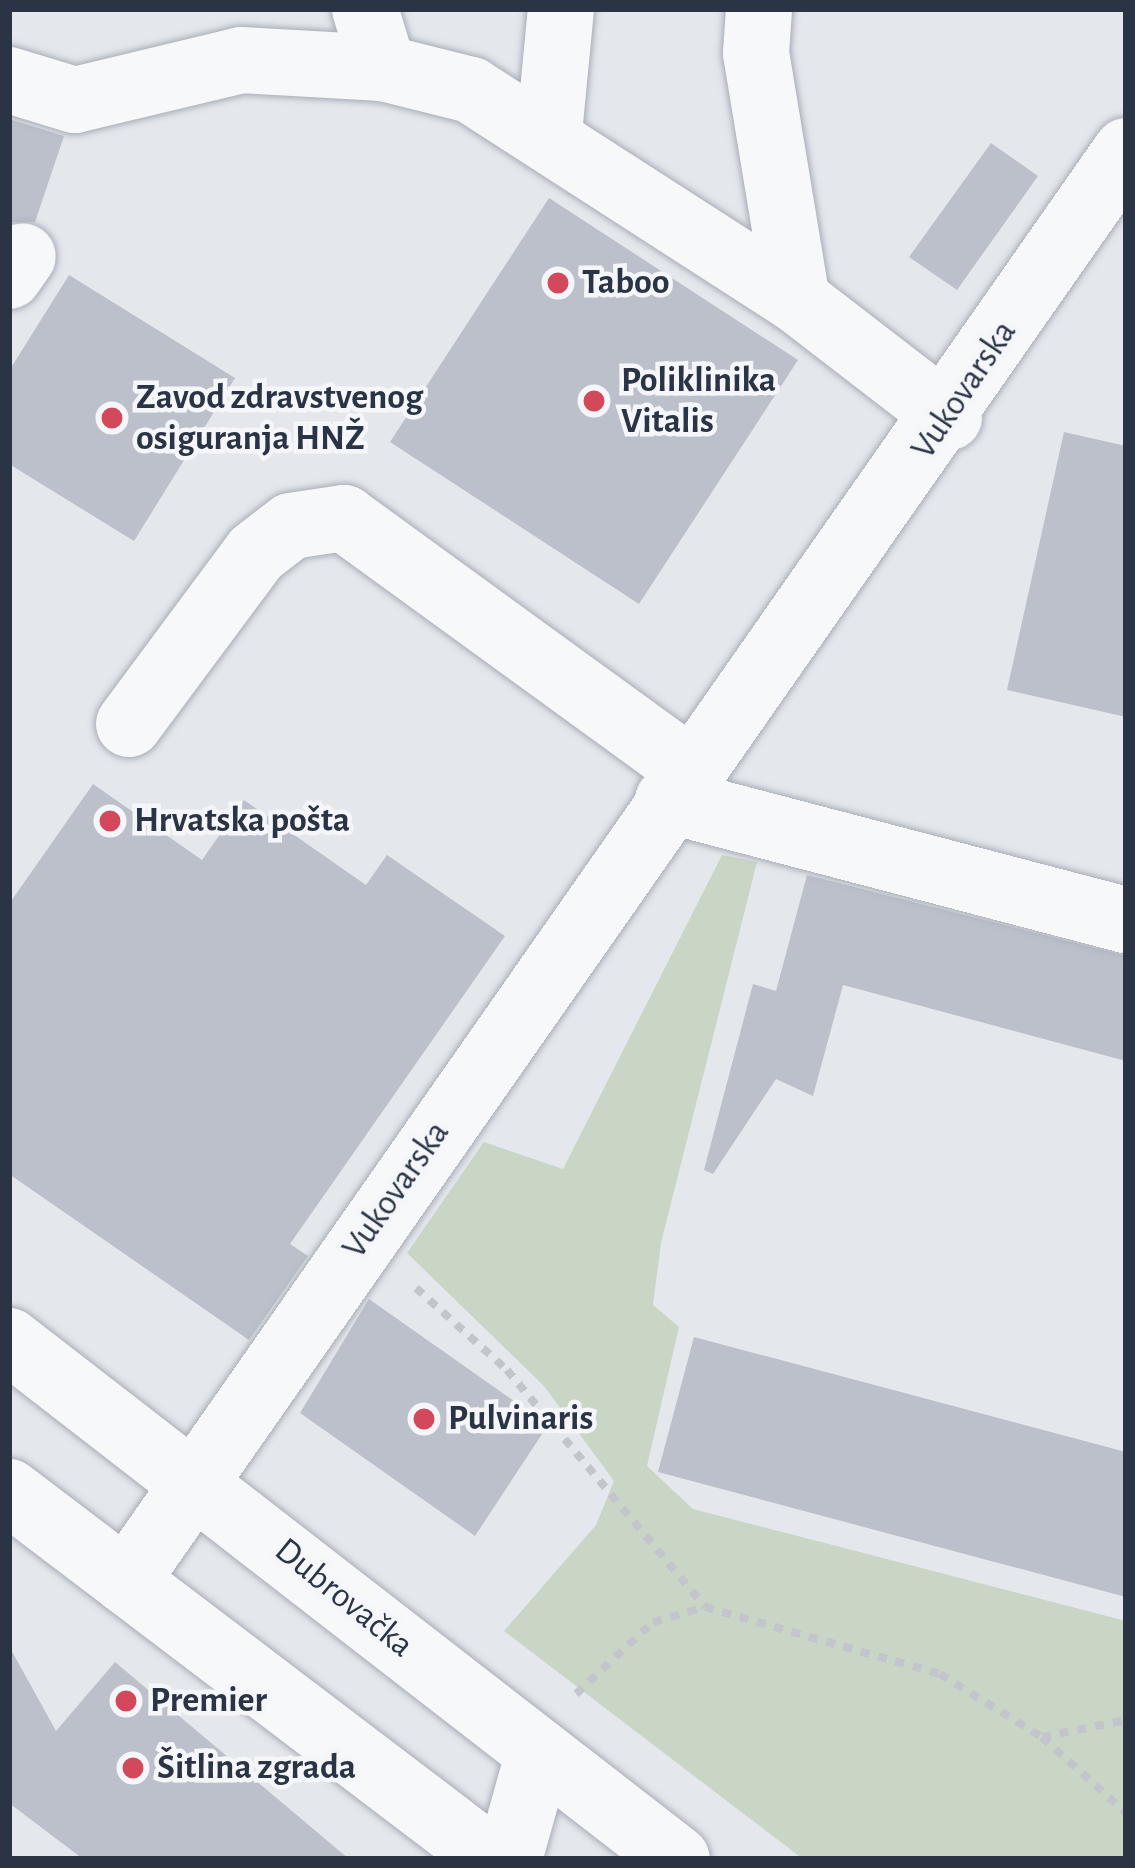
<!DOCTYPE html>
<meta charset="utf-8">
<style>
body{margin:0}
#map{position:relative;width:1135px;height:1868px;overflow:hidden;background:#e4e7ec;font-family:"Alegreya Sans",sans-serif}
div>[style]{position:absolute}
.green>*{inset:0;background:#c9d6c5}
.building>*{inset:0;background:#bbc0ca}
.path>*{height:8px;margin-top:-4px;transform-origin:0;background:repeating-linear-gradient(90deg,#c2c5cb 0 9px,transparent 0 18px)}
.roads{filter:drop-shadow(0 0 3px #a9aeb7) drop-shadow(0 0 3px #a9aeb7)}
.minor>*{height:66px;margin:-33px;padding:0 33px;transform-origin:33px;border-radius:33px;background:#f7f8fa}
.dots>*{width:33px;height:33px;translate:-50% -50%;box-sizing:border-box;border:6px solid #f4f6f9;border-radius:50%}
span{translate:-50% -50%;white-space:nowrap;text-align:center;line-height:1.15;-webkit-text-stroke:9px #f4f6f9;paint-order:stroke}
.poi-label{font-size:36px;color:#2b3445;font-weight:700}
.left{translate:0 -50%;text-align:left}
.street-label{font-size:36px;color:#2b3445}
.frame{position:absolute;inset:0;border:12px solid #2b3445;pointer-events:none}
</style>
<div id="map">
<div class="green">
<div style="clip-path:polygon(722px 855px,757px 862px,661px 1243px,653px 1305px,679px 1327px,647px 1466px,693px 1509px,1126px 1621px,1126px 1859px,803px 1859px,504px 1631px,596px 1525px,614px 1481px,544px 1386px,407px 1253px,484px 1142px,563px 1169px)"></div>
</div>
<div class="building">
<div style="clip-path:polygon(9px 119px,64px 136px,35px 222px,9px 222px)"></div>
<div style="clip-path:polygon(991px 143px,1038px 176px,957px 290px,909px 257px)"></div>
<div style="clip-path:polygon(549px 198px,798px 360px,639px 604px,390px 442px)"></div>
<div style="clip-path:polygon(69px 275px,235px 378px,134px 541px,9px 464px,9px 371px)"></div>
<div style="clip-path:polygon(1064px 432px,1126px 446px,1126px 717px,1007px 690px)"></div>
<div style="clip-path:polygon(93px 784px,202px 860px,244px 800px,366px 885px,387px 855px,505px 936px,290px 1244px,308px 1256px,249px 1340px,9px 1174px,9px 904px)"></div>
<div style="clip-path:polygon(807px 875px,1126px 956px,1126px 1061px,843px 985px,813px 1096px,776px 1079px,713px 1174px,704px 1170px,753px 984px,776px 991px)"></div>
<div style="clip-path:polygon(369px 1299px,548px 1425px,475px 1536px,300px 1413px)"></div>
<div style="clip-path:polygon(694px 1337px,1126px 1452px,1126px 1597px,658px 1472px)"></div>
<div style="clip-path:polygon(9px 1646px,56px 1731px,115px 1662px,349px 1859px,83px 1859px,9px 1803px)"></div>
</div>
<div class="path">
<div style="left:416px;top:1288px;width:122px;rotate:42deg"></div>
<div style="left:507px;top:1370px;width:309px;rotate:50.1deg"></div>
<div style="left:705px;top:1607px;width:244px;rotate:15.9deg"></div>
<div style="left:940px;top:1674px;width:120px;rotate:31.7deg"></div>
<div style="left:1042px;top:1737px;width:113px;rotate:42.1deg"></div>
<div style="left:576px;top:1694px;width:105px;rotate:-43.1deg"></div>
<div style="left:653px;top:1622px;width:54px;rotate:-16.1deg"></div>
<div style="left:1042px;top:1737px;width:86px;rotate:-11.4deg"></div>
</div>
<div class="roads">
<div class="minor">
<div style="left:365px;top:9px;width:62px;rotate:73deg"></div>
<div style="left:759px;top:9px;width:44px;rotate:93.9deg"></div>
<div style="left:756px;top:53px;width:250px;rotate:80.6deg"></div>
<div style="left:9px;top:80px;width:69px;rotate:16.9deg"></div>
<div style="left:75px;top:100px;width:171px;rotate:-13.5deg"></div>
<div style="left:241px;top:60px;width:142px;rotate:3.2deg"></div>
<div style="left:383px;top:68px;width:91px;rotate:14deg"></div>
<div style="left:471px;top:90px;width:388px;rotate:32.8deg"></div>
<div style="left:797px;top:300px;width:192px;rotate:37.6deg"></div>
<div style="left:549px;top:133px;width:125px;rotate:-84.5deg"></div>
<div style="left:9px;top:276px;width:24px;rotate:-55deg"></div>
<div style="left:129px;top:724px;width:213px;rotate:-53.4deg"></div>
<div style="left:256px;top:553px;width:44px;rotate:-37.6deg"></div>
<div style="left:291px;top:526px;width:54px;rotate:-8.6deg"></div>
<div style="left:344px;top:518px;width:427px;rotate:36deg"></div>
<div style="left:668px;top:800px;width:473px;rotate:14.7deg"></div>
<div style="left:9px;top:1341px;width:845px;rotate:37.79deg"></div>
<div style="left:9px;top:1492px;width:607px;rotate:37.23deg"></div>
<div style="left:126px;top:1581px;width:1745px;rotate:-55.03deg"></div>
<div style="left:509px;top:1859px;width:111px;rotate:-74.3deg"></div>
</div>
</div>
<div class="dots">
<div style="left:558px;top:283px;background:#d1495b"></div>
<div style="left:594px;top:401px;background:#d1495b"></div>
<div style="left:112px;top:418px;background:#d1495b"></div>
<div style="left:110px;top:821px;background:#d1495b"></div>
<div style="left:424px;top:1419px;background:#d1495b"></div>
<div style="left:126px;top:1701px;background:#d1495b"></div>
<div style="left:133px;top:1768px;background:#d1495b"></div>
</div>
<div class="poi-label">
<span class="left" style="left:582px;top:283px">Taboo</span>
<span class="left" style="left:621px;top:401px">Poliklinika<br>Vitalis</span>
<span class="left" style="left:136px;top:418px">Zavod zdravstvenog<br>osiguranja HNŽ</span>
<span class="left" style="left:134px;top:821px">Hrvatska pošta</span>
<span class="left" style="left:448px;top:1419px">Pulvinaris</span>
<span class="left" style="left:150px;top:1701px">Premier</span>
<span class="left" style="left:157px;top:1768px">Šitlina zgrada</span>
</div>
<div class="street-label">
<span style="left:964px;top:390px;rotate:-56deg">Vukovarska</span>
<span style="left:396px;top:1190px;rotate:-55deg">Vukovarska</span>
<span style="left:344px;top:1598px;rotate:39deg">Dubrovačka</span>
</div>
<div class="frame"></div>
</div>
